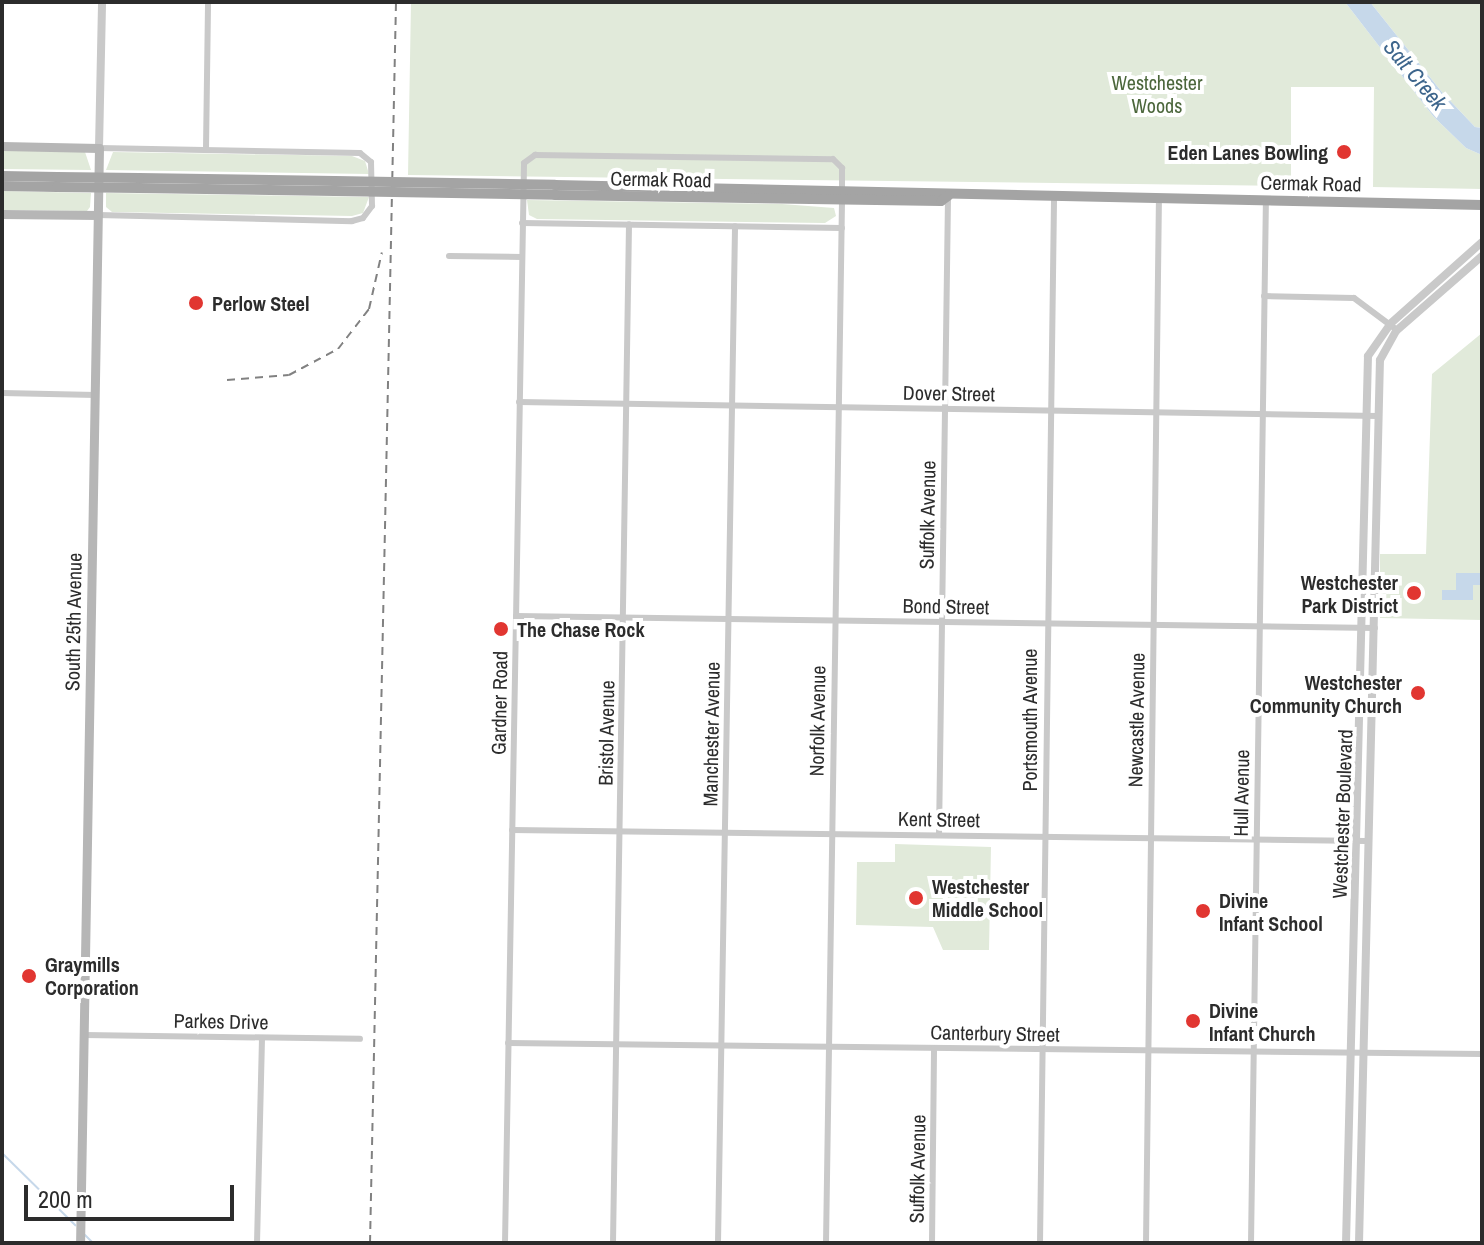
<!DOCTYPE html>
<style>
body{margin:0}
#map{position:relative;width:1484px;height:1245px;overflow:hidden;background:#fff;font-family:"Archivo Narrow",sans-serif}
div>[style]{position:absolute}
.green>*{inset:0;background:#e1eada}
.water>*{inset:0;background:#c6d8ea}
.stream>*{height:2px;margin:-1px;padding:0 1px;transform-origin:1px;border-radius:1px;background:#c6d8ea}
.minor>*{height:6px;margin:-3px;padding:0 3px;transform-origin:3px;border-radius:3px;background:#c9c9c9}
.tertiary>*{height:8px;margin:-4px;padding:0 4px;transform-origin:4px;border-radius:4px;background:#c9c9c9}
.secondary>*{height:9px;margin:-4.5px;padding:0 4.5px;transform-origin:4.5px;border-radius:4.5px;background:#b6b6b6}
.primary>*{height:10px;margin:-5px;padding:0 5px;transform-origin:5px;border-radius:5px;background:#a4a4a4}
.rail>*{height:2px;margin-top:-1px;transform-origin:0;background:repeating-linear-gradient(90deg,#818181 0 8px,transparent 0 14px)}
.primary-bridge>*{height:10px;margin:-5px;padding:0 5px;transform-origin:5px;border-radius:5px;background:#a4a4a4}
.dots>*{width:22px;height:22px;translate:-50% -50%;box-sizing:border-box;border:4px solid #fff;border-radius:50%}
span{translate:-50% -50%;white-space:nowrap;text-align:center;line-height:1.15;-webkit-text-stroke:8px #fff;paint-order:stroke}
.park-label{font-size:20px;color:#4b663b}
.poi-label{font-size:20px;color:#2c2c2c;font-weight:700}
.right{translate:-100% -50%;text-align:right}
.left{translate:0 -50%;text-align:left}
.street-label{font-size:20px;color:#2c2c2c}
.water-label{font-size:22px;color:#3d658c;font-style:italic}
.frame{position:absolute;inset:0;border:4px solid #2c2c2c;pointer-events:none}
.scale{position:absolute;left:24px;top:1185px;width:210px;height:36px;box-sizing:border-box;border:4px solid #2c2c2c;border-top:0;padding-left:10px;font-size:24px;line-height:28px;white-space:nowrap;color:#2c2c2c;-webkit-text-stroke:6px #fff;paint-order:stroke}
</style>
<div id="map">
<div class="green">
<div style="clip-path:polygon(411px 2px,1345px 2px,1433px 116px,1466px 148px,1482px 155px,1482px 189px,1373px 187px,1374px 87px,1291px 87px,1291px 186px,408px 175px)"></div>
<div style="clip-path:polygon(1370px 2px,1482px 2px,1482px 128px,1475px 127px,1441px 91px)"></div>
<div style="clip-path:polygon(2px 150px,85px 152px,91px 170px,2px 169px)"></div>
<div style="clip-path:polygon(113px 152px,352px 156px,365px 161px,369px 174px,106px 170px)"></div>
<div style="clip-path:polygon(2px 191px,91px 193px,90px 207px,87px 211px,2px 210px)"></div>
<div style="clip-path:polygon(106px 193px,369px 197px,363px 213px,352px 216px,112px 212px,106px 207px)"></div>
<div style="clip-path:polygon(527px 200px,782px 204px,834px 208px,836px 216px,825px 223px,537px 219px,529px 215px)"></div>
<div style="clip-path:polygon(1482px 333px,1482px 620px,1380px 618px,1380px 554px,1426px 554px,1432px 374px)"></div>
<div style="clip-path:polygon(895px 844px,991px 847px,989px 950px,943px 950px,933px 927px,856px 925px,857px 862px,895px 862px)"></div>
</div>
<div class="water">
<div style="clip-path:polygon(1345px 2px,1370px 2px,1441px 91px,1475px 127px,1482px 128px,1482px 155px,1466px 148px,1433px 116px)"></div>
<div style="clip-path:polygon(1456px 573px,1482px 573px,1482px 585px,1473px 585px,1473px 600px,1442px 600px,1442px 590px,1456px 590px)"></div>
</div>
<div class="stream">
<div style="left:2px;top:1153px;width:103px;rotate:44.6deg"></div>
<div style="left:85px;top:1235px;width:11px;rotate:45deg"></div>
</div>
<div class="minor">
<div style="left:206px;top:149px;width:147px;rotate:-89.2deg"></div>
<div style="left:98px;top:215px;width:254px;rotate:1.4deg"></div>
<div style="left:352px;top:221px;width:11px;rotate:-15deg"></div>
<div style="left:363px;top:218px;width:15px;rotate:-53deg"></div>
<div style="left:372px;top:206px;width:44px;rotate:-91.3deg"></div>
<div style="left:371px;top:162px;width:14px;rotate:-141deg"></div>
<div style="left:360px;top:153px;width:261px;rotate:-178.9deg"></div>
<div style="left:522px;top:223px;width:320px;rotate:0.9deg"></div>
<div style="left:449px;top:256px;width:73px;rotate:0.8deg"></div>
<div style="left:1264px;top:296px;width:90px;rotate:1.3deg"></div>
<div style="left:1354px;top:298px;width:54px;rotate:36.7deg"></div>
<div style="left:2px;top:393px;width:94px;rotate:1.2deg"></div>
<div style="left:519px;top:402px;width:859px;rotate:0.93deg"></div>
<div style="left:516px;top:616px;width:859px;rotate:0.8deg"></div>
<div style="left:512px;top:830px;width:854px;rotate:0.74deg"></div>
<div style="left:939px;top:835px;width:639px;rotate:-89.19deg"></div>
<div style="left:84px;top:1035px;width:276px;rotate:0.8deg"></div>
<div style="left:508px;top:1043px;width:974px;rotate:0.65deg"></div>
<div style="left:257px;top:1243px;width:205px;rotate:-88.6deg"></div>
<div style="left:505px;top:1243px;width:1080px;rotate:-88.99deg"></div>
<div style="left:524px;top:163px;width:14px;rotate:-36deg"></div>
<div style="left:535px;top:155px;width:298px;rotate:0.8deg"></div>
<div style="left:833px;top:159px;width:13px;rotate:45deg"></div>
<div style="left:842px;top:168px;width:21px;rotate:90deg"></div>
<div style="left:613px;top:1243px;width:1019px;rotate:-89.1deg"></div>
<div style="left:718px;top:1243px;width:1017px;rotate:-89.04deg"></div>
<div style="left:826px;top:1243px;width:1044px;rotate:-89.12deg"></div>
<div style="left:932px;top:1243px;width:195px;rotate:-89.4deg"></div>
<div style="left:1040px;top:1243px;width:1046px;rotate:-89.23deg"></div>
<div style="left:1146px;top:1243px;width:1045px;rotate:-89.29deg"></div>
<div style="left:1251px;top:1243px;width:1043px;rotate:-89.18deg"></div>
</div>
<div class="tertiary">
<div style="left:99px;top:148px;width:146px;rotate:-88.8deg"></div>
<div style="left:1346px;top:1243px;width:887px;rotate:-88.58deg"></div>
<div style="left:1368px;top:356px;width:39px;rotate:-55deg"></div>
<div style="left:1390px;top:324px;width:123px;rotate:-41.7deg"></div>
<div style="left:1359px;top:1243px;width:883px;rotate:-88.64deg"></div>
<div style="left:1380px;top:360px;width:33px;rotate:-61deg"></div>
<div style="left:1396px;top:331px;width:114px;rotate:-41.1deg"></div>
</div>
<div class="secondary">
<div style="left:2px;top:146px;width:97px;rotate:1.2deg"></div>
<div style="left:99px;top:148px;width:1095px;rotate:90.99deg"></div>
<div style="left:2px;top:214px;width:96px;rotate:0.6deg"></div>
</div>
<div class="primary">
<div style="left:2px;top:176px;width:55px;rotate:1deg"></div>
<div style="left:139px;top:178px;width:196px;rotate:0.9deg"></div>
<div style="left:555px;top:185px;width:927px;rotate:1.24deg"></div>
<div style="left:2px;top:186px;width:55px;rotate:1deg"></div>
<div style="left:139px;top:188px;width:196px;rotate:0.9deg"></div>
<div style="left:555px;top:195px;width:386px;rotate:0.9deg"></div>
<div style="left:941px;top:201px;width:9px;rotate:-36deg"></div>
</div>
<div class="rail">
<div style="left:227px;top:380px;width:62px;rotate:-4.6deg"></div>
<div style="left:289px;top:375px;width:55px;rotate:-28deg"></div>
<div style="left:338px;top:349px;width:51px;rotate:-52.2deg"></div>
<div style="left:369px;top:309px;width:58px;rotate:-77.2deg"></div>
<div style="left:370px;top:1243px;width:1241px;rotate:-88.8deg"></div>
</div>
<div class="primary-bridge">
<div style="left:57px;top:177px;width:82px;rotate:0.7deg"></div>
<div style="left:335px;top:181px;width:220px;rotate:1deg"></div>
<div style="left:57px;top:187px;width:82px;rotate:0.7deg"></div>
<div style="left:335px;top:191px;width:220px;rotate:1deg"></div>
</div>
<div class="dots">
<div style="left:1344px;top:152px;background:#e13631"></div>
<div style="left:196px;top:303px;background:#e13631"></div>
<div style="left:1414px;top:593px;background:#e13631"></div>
<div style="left:501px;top:629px;background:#e13631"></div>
<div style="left:1418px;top:693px;background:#e13631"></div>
<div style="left:916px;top:898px;background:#e13631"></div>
<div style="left:1203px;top:911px;background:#e13631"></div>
<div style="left:29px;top:976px;background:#e13631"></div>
<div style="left:1193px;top:1021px;background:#e13631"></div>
</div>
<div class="park-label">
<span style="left:1157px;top:94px">Westchester<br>Woods</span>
</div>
<div class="poi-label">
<span class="right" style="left:1328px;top:152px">Eden Lanes Bowling</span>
<span class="left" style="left:212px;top:303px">Perlow Steel</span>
<span class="right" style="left:1398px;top:594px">Westchester<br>Park District</span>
<span class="left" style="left:517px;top:629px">The Chase Rock</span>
<span class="right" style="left:1402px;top:694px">Westchester<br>Community Church</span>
<span class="left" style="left:932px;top:898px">Westchester<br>Middle School</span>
<span class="left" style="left:1219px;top:912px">Divine<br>Infant School</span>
<span class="left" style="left:45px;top:976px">Graymills<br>Corporation</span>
<span class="left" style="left:1209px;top:1022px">Divine<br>Infant Church</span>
</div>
<div class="street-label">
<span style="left:661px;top:179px;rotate:1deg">Cermak Road</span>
<span style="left:1311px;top:183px;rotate:1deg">Cermak Road</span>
<span style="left:949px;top:393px;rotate:1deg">Dover Street</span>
<span style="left:927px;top:515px;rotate:-89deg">Suffolk Avenue</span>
<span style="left:946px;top:606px;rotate:1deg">Bond Street</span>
<span style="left:73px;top:622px;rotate:-89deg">South 25th Avenue</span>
<span style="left:499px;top:703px;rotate:-89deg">Gardner Road</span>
<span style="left:1029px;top:720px;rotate:-90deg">Portsmouth Avenue</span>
<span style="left:1136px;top:720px;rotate:-89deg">Newcastle Avenue</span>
<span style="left:817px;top:721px;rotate:-89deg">Norfolk Avenue</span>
<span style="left:606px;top:733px;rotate:-89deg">Bristol Avenue</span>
<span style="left:711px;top:734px;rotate:-89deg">Manchester Avenue</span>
<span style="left:1241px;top:793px;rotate:-89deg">Hull Avenue</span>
<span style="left:1342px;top:814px;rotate:-88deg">Westchester Boulevard</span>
<span style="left:939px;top:819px;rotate:1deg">Kent Street</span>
<span style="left:221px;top:1021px;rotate:1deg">Parkes Drive</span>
<span style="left:995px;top:1033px;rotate:1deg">Canterbury Street</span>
<span style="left:917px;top:1169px;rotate:-89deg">Suffolk Avenue</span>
</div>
<div class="water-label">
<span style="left:1415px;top:75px;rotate:50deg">Salt Creek</span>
</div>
<div class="frame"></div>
<div class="scale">200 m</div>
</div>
